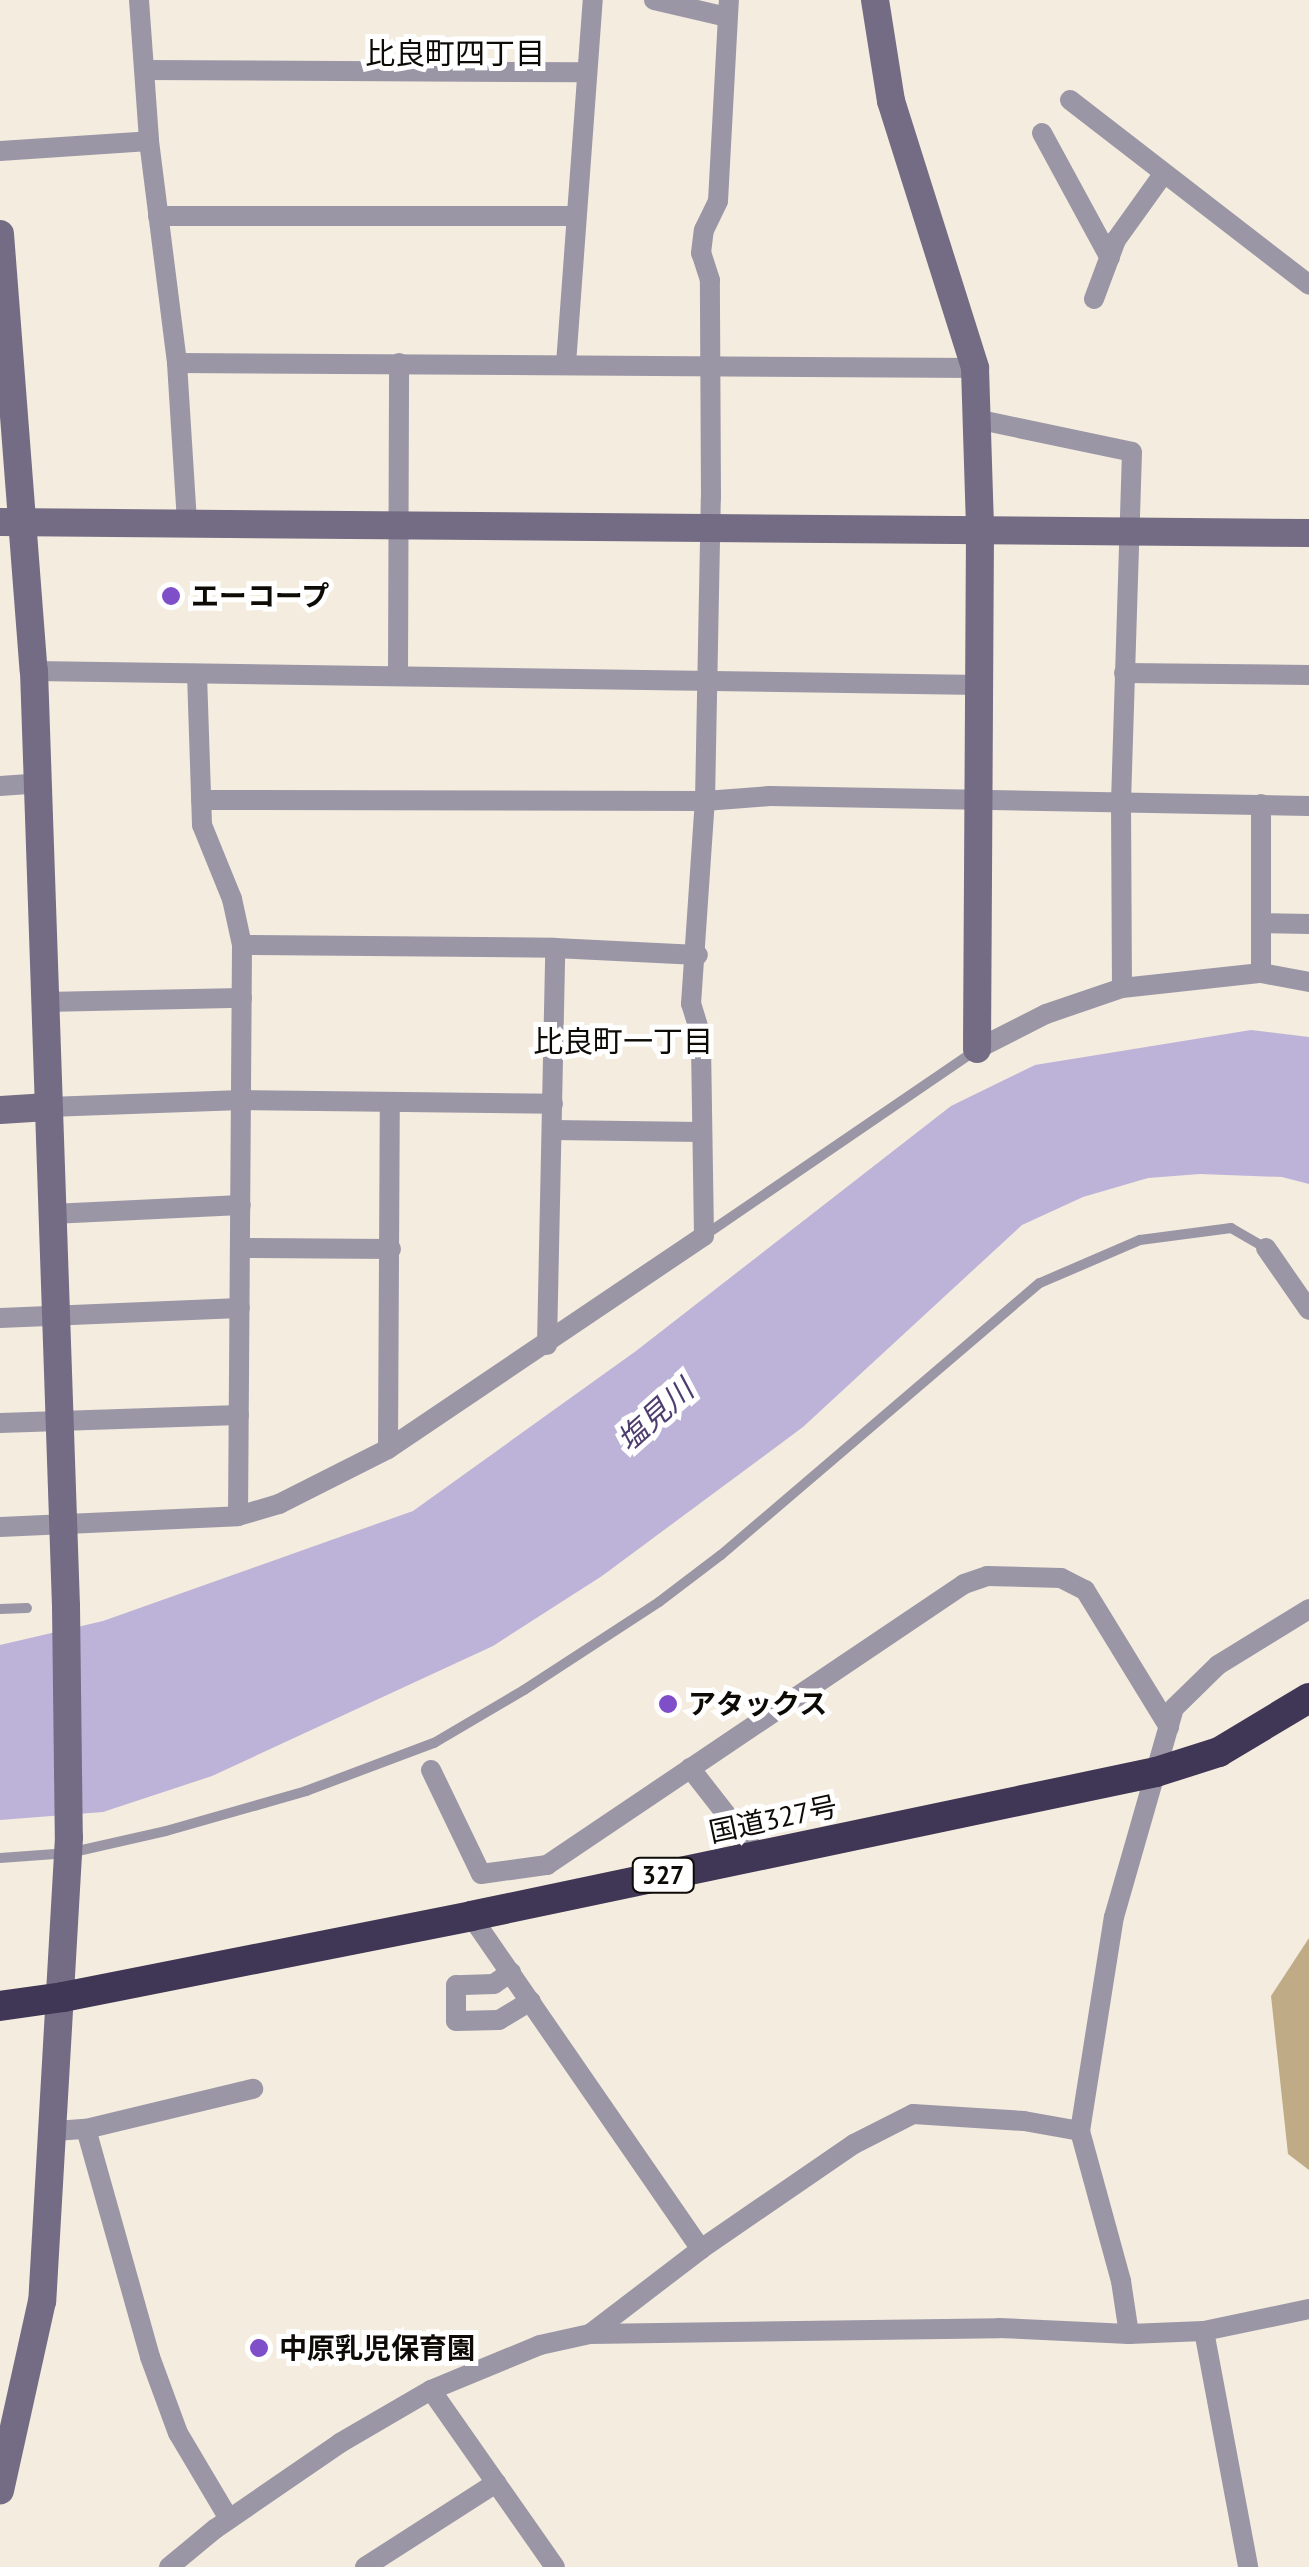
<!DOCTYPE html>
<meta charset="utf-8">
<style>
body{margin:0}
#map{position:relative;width:1309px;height:2567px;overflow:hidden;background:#f4ecde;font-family:"PT Sans","Noto Sans JP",sans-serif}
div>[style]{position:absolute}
.forest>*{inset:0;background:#bfac87}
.water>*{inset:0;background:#bdb3d9}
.lane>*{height:10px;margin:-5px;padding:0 5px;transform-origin:5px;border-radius:5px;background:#9a96a6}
.street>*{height:20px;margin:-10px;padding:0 10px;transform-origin:10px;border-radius:10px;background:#9a96a6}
.secondary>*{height:28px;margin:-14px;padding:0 14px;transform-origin:14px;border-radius:14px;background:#736c84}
.highway>*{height:30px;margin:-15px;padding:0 15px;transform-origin:15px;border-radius:15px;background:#403656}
.dots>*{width:28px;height:28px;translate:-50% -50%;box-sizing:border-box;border:5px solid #fff;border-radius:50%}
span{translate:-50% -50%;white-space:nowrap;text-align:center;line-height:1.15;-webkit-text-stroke:10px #fff;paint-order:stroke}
.shield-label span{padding:2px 8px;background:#fff;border:2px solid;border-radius:8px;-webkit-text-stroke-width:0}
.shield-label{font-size:25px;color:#0e0b07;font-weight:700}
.poi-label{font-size:28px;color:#0e0b07;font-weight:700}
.left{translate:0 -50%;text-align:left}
.street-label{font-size:28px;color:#0e0b07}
.neighbourhood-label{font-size:30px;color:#0e0b07}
.water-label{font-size:30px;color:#4e3d6f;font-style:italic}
</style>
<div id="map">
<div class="forest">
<div style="clip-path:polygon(1309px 1938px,1309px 2170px,1288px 2154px,1271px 1996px)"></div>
</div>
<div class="water">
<div style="clip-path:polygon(1251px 1030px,1309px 1037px,1309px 1184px,1282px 1177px,1200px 1174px,1148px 1178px,1083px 1197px,1022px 1225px,803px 1427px,602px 1576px,493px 1646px,212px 1776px,103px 1812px,0 1820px,0 1645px,103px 1621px,413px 1511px,636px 1351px,951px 1106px,1035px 1065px)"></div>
</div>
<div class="lane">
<div style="left:705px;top:1235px;width:328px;rotate:-34.3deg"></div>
<div style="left:0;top:1609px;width:27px;rotate:-2deg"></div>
<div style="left:0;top:1858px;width:69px;rotate:-4.1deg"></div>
<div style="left:69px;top:1853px;width:99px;rotate:-12.8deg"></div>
<div style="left:166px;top:1831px;width:146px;rotate:-15.9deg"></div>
<div style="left:306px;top:1791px;width:137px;rotate:-20.6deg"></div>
<div style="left:434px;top:1743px;width:104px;rotate:-30.5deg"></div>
<div style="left:524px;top:1690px;width:161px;rotate:-33.1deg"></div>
<div style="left:659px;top:1602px;width:78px;rotate:-37.2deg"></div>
<div style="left:721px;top:1555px;width:419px;rotate:-40.5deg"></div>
<div style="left:1040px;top:1283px;width:109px;rotate:-23.3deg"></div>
<div style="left:1140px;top:1240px;width:92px;rotate:-7.5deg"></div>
<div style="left:1231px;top:1228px;width:39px;rotate:30deg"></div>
</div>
<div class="street">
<div style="left:139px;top:0;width:141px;rotate:85.9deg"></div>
<div style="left:149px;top:141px;width:224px;rotate:82.8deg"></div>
<div style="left:177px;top:363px;width:159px;rotate:86.4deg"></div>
<div style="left:654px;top:0;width:75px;rotate:13.1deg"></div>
<div style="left:145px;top:70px;width:440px;rotate:0.3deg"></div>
<div style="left:1070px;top:100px;width:302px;rotate:37.7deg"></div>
<div style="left:1042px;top:133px;width:142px;rotate:61.5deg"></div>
<div style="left:0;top:151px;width:149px;rotate:-3.8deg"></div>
<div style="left:158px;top:216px;width:417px"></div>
<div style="left:1094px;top:299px;width:63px;rotate:-69.6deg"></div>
<div style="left:1116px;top:240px;width:82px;rotate:-54.4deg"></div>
<div style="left:177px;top:363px;width:798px;rotate:0.36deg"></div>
<div style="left:566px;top:364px;width:365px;rotate:-85.8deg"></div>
<div style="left:976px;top:419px;width:159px;rotate:11.9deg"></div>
<div style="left:1132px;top:452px;width:351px;rotate:91.8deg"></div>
<div style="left:1121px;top:803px;width:185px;rotate:89.7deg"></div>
<div style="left:34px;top:671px;width:947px;rotate:0.85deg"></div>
<div style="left:1124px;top:673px;width:185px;rotate:0.6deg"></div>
<div style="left:197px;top:674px;width:151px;rotate:88.1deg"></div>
<div style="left:202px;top:825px;width:80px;rotate:67.9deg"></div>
<div style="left:232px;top:899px;width:47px;rotate:77.7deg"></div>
<div style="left:242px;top:945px;width:571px;rotate:90.4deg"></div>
<div style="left:398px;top:676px;width:313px;rotate:-89.8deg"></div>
<div style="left:0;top:786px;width:39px;rotate:-4deg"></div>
<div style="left:201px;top:800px;width:504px;rotate:0.11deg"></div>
<div style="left:705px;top:801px;width:65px;rotate:-4.4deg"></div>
<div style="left:770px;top:796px;width:539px;rotate:1.06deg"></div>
<div style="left:1261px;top:804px;width:169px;rotate:90deg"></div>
<div style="left:1263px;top:923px;width:46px;rotate:1.2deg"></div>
<div style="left:242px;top:945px;width:313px;rotate:0.5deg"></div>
<div style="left:555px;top:948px;width:143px;rotate:2.8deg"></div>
<div style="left:45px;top:1002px;width:197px;rotate:-1.2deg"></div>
<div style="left:977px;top:1049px;width:77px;rotate:-26.9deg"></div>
<div style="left:1046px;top:1014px;width:80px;rotate:-18.9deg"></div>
<div style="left:1122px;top:988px;width:140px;rotate:-6.2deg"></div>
<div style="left:1261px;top:973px;width:49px;rotate:10.6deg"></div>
<div style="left:48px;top:1107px;width:194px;rotate:-2.1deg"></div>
<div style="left:242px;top:1100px;width:311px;rotate:0.7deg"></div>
<div style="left:553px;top:1130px;width:147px;rotate:0.8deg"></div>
<div style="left:52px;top:1214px;width:189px;rotate:-2.7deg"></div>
<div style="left:240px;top:1248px;width:151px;rotate:0.4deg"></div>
<div style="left:1266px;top:1248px;width:75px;rotate:55.3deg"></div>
<div style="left:0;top:1318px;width:240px;rotate:-2.4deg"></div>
<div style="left:547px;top:1345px;width:397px;rotate:-88.8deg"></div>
<div style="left:0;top:1423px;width:239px;rotate:-1.9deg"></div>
<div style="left:388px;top:1449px;width:347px;rotate:-89.7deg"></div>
<div style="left:0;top:1527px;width:238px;rotate:-2.6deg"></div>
<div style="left:238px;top:1516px;width:43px;rotate:-16.3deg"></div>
<div style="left:279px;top:1504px;width:122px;rotate:-26.8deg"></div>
<div style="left:388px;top:1449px;width:381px;rotate:-34deg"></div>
<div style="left:704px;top:1236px;width:200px;rotate:-90.9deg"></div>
<div style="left:701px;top:1036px;width:34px;rotate:-107deg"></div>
<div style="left:691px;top:1004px;width:203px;rotate:-86.1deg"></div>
<div style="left:705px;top:801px;width:303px;rotate:-88.9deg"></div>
<div style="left:711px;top:498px;width:218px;rotate:-90.3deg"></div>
<div style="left:710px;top:280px;width:28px;rotate:-108deg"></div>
<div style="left:701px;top:253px;width:23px;rotate:-83deg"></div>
<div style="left:704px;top:230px;width:32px;rotate:-64deg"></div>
<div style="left:718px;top:201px;width:201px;rotate:-86.9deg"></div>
<div style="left:690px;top:1768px;width:110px;rotate:52deg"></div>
<div style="left:431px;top:1770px;width:115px;rotate:64.3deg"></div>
<div style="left:481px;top:1874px;width:67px;rotate:-7.8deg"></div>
<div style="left:547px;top:1865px;width:503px;rotate:-33.97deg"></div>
<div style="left:964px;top:1584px;width:24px;rotate:-19deg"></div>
<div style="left:987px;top:1576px;width:74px;rotate:1.5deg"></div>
<div style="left:1061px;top:1578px;width:27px;rotate:27deg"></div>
<div style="left:1085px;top:1590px;width:161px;rotate:58.5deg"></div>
<div style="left:471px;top:1916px;width:405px;rotate:55.4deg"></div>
<div style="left:511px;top:1972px;width:21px;rotate:145deg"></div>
<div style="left:494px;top:1984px;width:38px;rotate:178deg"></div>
<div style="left:456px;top:1985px;width:36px;rotate:90deg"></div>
<div style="left:456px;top:2021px;width:43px;rotate:-1.3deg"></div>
<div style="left:499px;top:2020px;width:37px;rotate:-31deg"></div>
<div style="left:86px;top:2129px;width:172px;rotate:-13.5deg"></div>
<div style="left:55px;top:2131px;width:31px;rotate:-4deg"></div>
<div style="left:86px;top:2129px;width:237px;rotate:74.3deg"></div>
<div style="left:150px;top:2357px;width:81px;rotate:69.8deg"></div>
<div style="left:178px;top:2433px;width:100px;rotate:59.3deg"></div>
<div style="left:1204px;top:2331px;width:240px;rotate:79.4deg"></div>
<div style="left:590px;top:2334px;width:140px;rotate:-37.4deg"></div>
<div style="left:701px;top:2249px;width:186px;rotate:-34.5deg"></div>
<div style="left:854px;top:2144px;width:66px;rotate:-27deg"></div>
<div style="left:913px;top:2114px;width:111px;rotate:3.6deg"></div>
<div style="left:1024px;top:2121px;width:57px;rotate:10.1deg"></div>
<div style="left:1129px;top:2334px;width:54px;rotate:-98.6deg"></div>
<div style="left:1121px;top:2281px;width:156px;rotate:-105.3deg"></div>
<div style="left:1080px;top:2131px;width:217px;rotate:-81deg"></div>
<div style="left:1114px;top:1917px;width:217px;rotate:-74deg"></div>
<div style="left:1174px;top:1708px;width:62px;rotate:-44.3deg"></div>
<div style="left:1218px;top:1665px;width:107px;rotate:-31.6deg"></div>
<div style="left:431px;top:2390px;width:216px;rotate:55deg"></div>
<div style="left:169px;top:2567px;width:60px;rotate:-39.6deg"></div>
<div style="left:215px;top:2529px;width:152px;rotate:-34.5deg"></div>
<div style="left:340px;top:2443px;width:105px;rotate:-30.2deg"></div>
<div style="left:431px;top:2390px;width:118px;rotate:-22.4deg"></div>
<div style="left:540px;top:2345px;width:51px;rotate:-12.4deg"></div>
<div style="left:590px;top:2334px;width:409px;rotate:-0.8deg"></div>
<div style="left:999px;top:2328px;width:130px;rotate:2.6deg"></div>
<div style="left:1129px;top:2334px;width:75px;rotate:-2.3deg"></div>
<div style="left:1204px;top:2331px;width:107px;rotate:-11.8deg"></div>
<div style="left:365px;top:2567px;width:156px;rotate:-32.7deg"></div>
</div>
<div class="secondary">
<div style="left:875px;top:0;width:102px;rotate:81deg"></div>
<div style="left:891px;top:101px;width:280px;rotate:72.5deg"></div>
<div style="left:975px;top:368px;width:161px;rotate:88.2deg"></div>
<div style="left:980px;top:529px;width:520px;rotate:90.33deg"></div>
<div style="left:0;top:234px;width:438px;rotate:85.6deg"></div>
<div style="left:34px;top:671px;width:936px;rotate:88.04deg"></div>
<div style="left:66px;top:1606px;width:231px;rotate:89.3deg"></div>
<div style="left:69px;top:1837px;width:465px;rotate:93.3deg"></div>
<div style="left:42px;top:2301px;width:194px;rotate:102.5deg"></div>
<div style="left:0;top:522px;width:1309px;rotate:0.48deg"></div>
<div style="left:0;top:1110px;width:48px;rotate:-3.6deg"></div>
</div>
<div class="highway">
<div style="left:0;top:2006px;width:64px;rotate:-8.1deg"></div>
<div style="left:63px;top:1997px;width:416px;rotate:-11.2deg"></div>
<div style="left:471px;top:1916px;width:700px;rotate:-11.87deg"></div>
<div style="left:1156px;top:1772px;width:66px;rotate:-17.6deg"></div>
<div style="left:1219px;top:1752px;width:105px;rotate:-31deg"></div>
</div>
<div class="dots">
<div style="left:171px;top:596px;background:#7e4fc8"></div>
<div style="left:668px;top:1704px;background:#7e4fc8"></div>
<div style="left:259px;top:2348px;background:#7e4fc8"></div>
</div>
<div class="shield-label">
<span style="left:663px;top:1875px">327</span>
</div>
<div class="poi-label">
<span class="left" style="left:191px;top:596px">エーコープ</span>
<span class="left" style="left:688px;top:1704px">アタックス</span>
<span class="left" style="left:279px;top:2348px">中原乳児保育園</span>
</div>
<div class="street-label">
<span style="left:773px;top:1819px;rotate:-12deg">国道327号</span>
</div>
<div class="neighbourhood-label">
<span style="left:455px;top:53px">比良町四丁目</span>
<span style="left:623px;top:1041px">比良町一丁目</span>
</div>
<div class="water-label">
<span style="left:655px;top:1415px;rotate:-42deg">塩見川</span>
</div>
</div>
